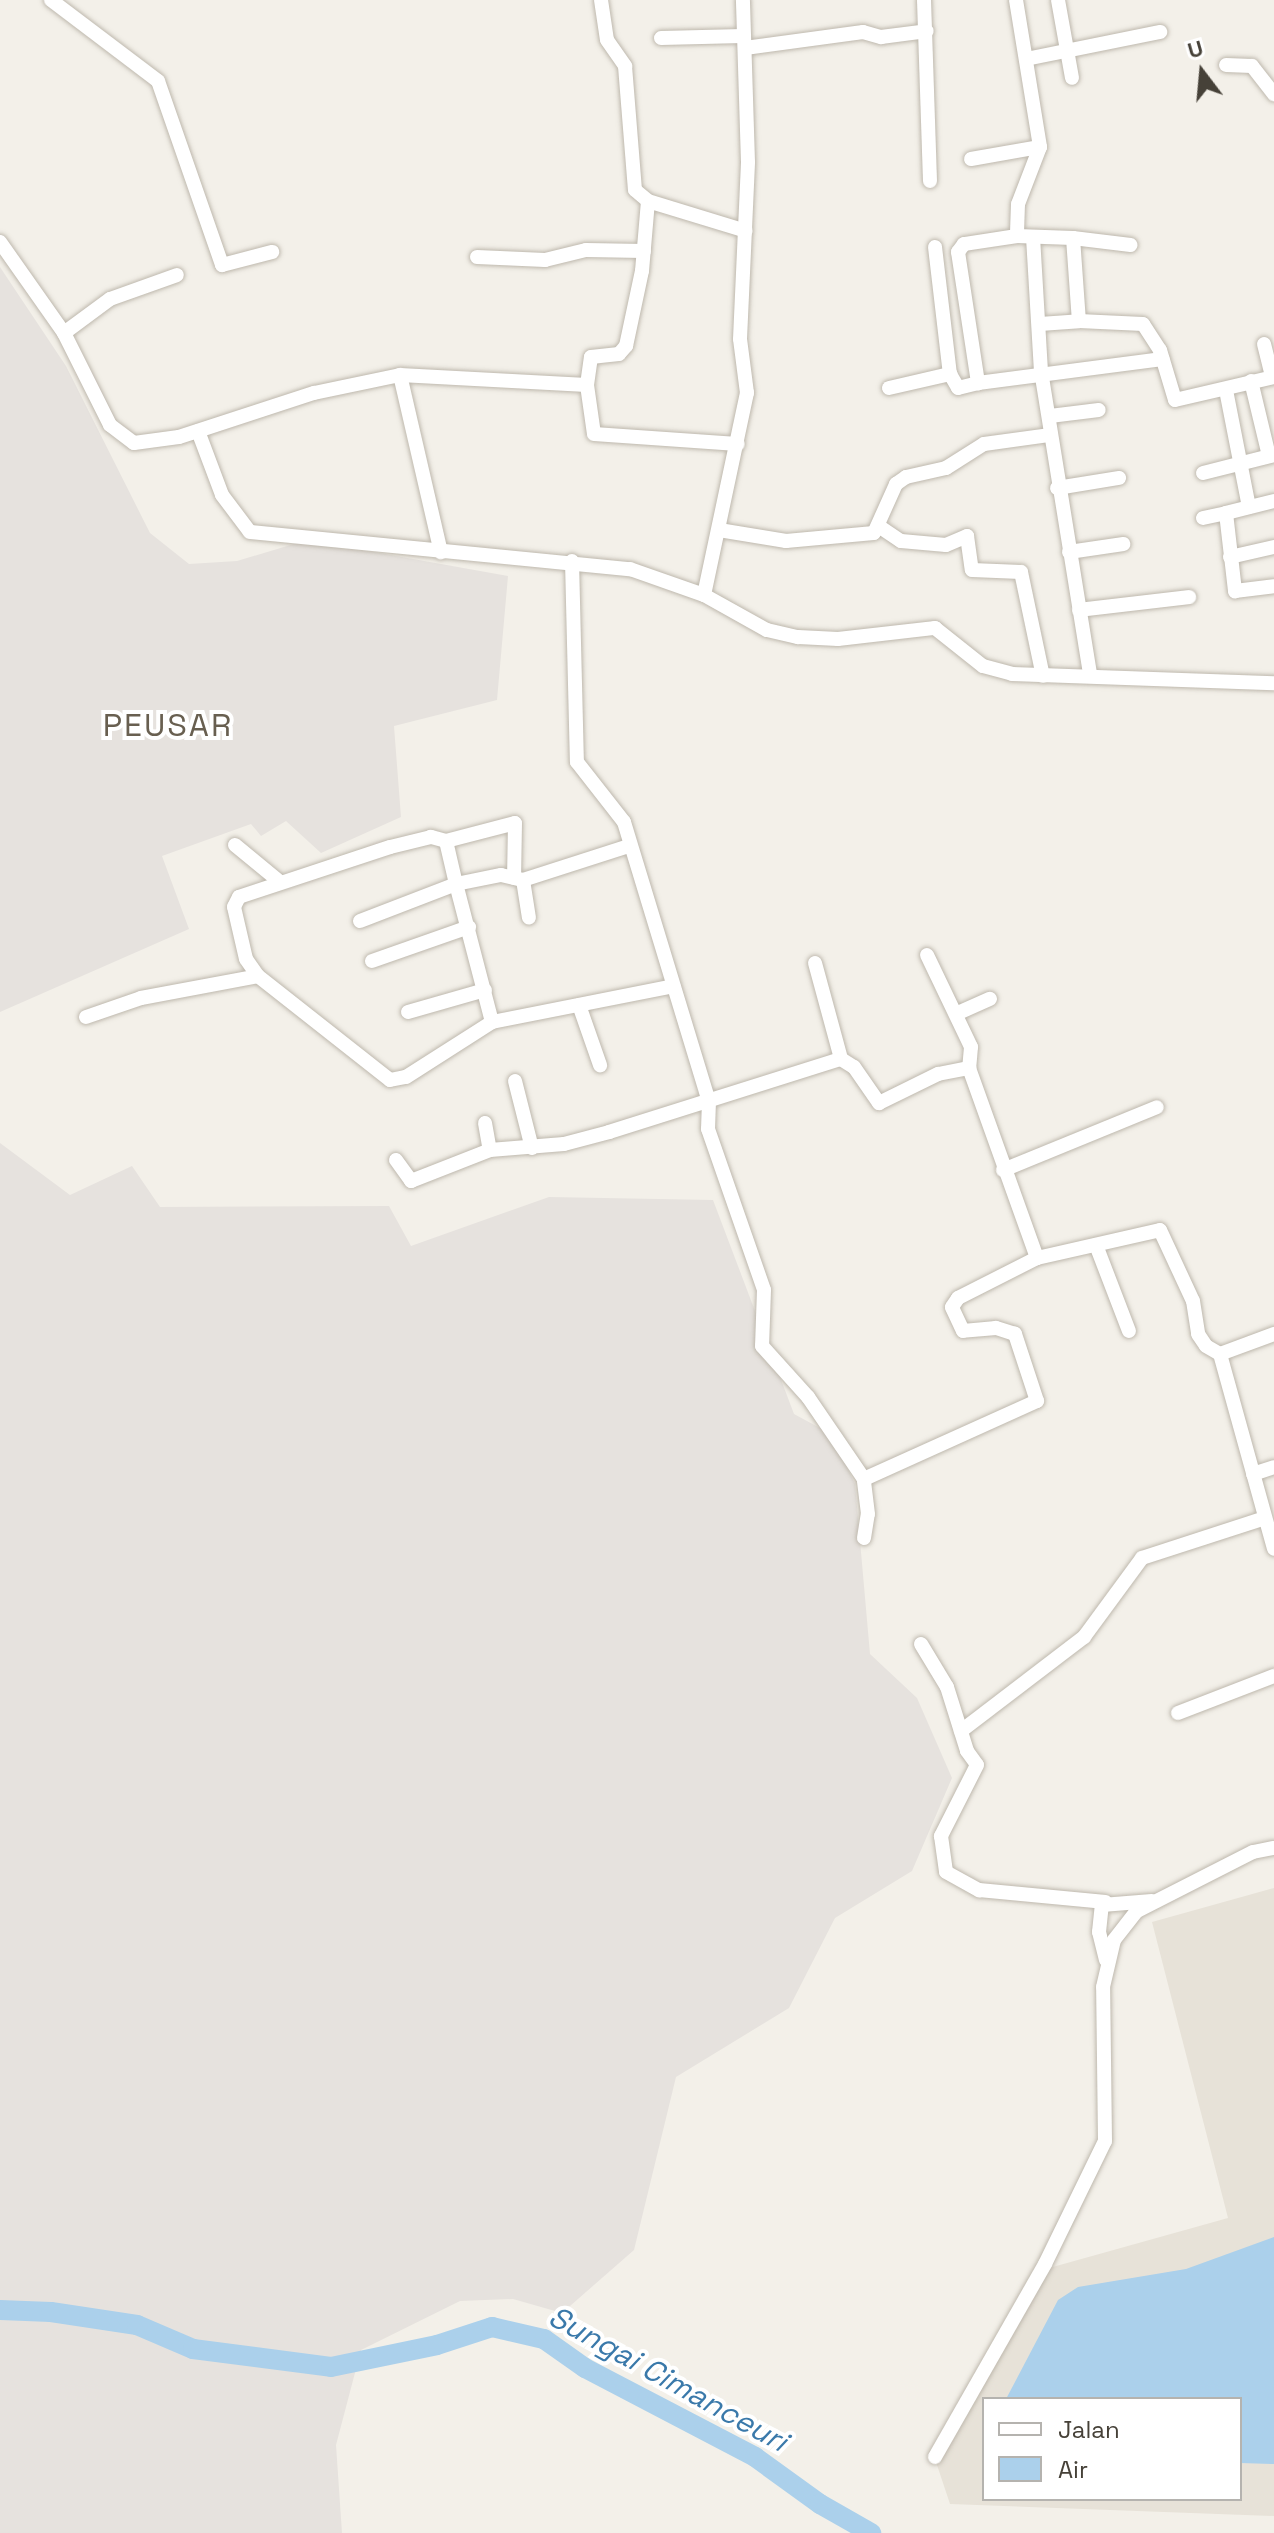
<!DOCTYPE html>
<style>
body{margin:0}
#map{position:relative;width:1274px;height:2533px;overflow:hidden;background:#f3f0e9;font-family:"Space Grotesk",sans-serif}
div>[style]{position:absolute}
.residential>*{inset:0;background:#e7e2d8}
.industrial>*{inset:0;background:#e6e2de}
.water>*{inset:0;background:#abd0eb}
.river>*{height:20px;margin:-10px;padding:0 10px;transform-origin:10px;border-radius:10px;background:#abd0eb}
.roads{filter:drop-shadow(0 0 2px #beb8ad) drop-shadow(0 0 2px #beb8ad)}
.minor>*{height:14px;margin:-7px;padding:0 7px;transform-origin:7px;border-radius:7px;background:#fff}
span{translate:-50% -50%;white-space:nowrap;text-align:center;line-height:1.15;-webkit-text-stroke:8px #fff;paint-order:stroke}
.water-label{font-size:30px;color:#3a79aa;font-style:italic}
.quarter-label{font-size:32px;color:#685f50;letter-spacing:2px}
.legend{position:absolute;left:982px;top:2397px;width:260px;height:104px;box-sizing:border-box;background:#fff;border:2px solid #b5b3af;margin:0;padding:10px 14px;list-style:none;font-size:24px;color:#464138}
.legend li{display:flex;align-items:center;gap:16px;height:40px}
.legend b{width:40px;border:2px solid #b5b3af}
.north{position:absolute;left:1162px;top:32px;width:80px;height:80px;-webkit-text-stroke:6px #fff;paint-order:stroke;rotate:344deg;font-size:22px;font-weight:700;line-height:32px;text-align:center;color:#464138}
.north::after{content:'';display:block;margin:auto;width:28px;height:36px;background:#464138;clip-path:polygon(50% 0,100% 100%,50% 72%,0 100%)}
</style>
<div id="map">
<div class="residential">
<div style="clip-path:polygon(evenodd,1274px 1888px,1274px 2516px,950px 2504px,935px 2459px,1042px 2270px,1228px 2218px,1152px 1922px,1274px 1888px,984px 2399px,1240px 2399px,1240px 2499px,984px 2499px,984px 2399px)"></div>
</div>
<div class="industrial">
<div style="clip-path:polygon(0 267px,66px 366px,150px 533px,189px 564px,237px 561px,307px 540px,508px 576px,497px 700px,394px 726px,401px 817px,321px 853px,286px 821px,261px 836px,251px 824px,162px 856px,189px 929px,0 1012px)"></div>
<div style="clip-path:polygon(0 1143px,70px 1195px,132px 1166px,160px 1207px,389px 1206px,411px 1246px,549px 1197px,713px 1200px,794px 1414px,831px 1434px,855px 1484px,870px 1654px,917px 1698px,952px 1778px,912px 1871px,835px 1918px,789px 2008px,676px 2077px,634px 2250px,562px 2313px,513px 2299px,460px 2301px,361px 2350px,336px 2445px,342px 2533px,0 2533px)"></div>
</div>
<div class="water">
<div style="clip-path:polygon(1274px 2237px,1274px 2464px,1240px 2463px,1240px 2399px,1006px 2399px,1058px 2300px,1078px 2287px,1186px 2269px)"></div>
</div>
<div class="river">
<div style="left:0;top:2310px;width:51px;rotate:2.2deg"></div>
<div style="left:51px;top:2312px;width:87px;rotate:8.6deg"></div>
<div style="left:137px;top:2325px;width:61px;rotate:23.2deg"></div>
<div style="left:193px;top:2349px;width:139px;rotate:7.4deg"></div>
<div style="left:331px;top:2367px;width:108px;rotate:-11.7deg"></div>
<div style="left:437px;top:2345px;width:58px;rotate:-18.1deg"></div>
<div style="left:492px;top:2327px;width:53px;rotate:13deg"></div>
<div style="left:544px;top:2339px;width:50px;rotate:35.3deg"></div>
<div style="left:585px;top:2368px;width:192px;rotate:27.6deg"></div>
<div style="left:755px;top:2457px;width:80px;rotate:35.9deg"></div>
<div style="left:820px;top:2504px;width:59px;rotate:29.6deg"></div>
</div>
<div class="roads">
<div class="minor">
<div style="left:51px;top:0;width:134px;rotate:37.1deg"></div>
<div style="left:158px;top:81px;width:195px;rotate:70.8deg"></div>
<div style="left:222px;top:265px;width:52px;rotate:-14.6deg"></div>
<div style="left:601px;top:0;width:40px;rotate:81.5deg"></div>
<div style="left:607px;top:40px;width:32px;rotate:55deg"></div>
<div style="left:625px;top:66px;width:124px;rotate:85.4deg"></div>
<div style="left:635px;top:190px;width:17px;rotate:40deg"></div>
<div style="left:648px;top:201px;width:102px;rotate:17deg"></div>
<div style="left:924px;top:0;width:181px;rotate:88.1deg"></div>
<div style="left:1016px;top:0;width:149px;rotate:80.7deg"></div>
<div style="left:1040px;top:147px;width:61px;rotate:111.1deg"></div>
<div style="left:1018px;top:204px;width:32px;rotate:92deg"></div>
<div style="left:1017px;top:236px;width:56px;rotate:2deg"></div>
<div style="left:1073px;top:238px;width:83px;rotate:85.9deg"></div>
<div style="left:1079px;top:321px;width:64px;rotate:2.7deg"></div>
<div style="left:1143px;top:324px;width:31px;rotate:57deg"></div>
<div style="left:1160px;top:350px;width:52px;rotate:73.3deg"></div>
<div style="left:1175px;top:400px;width:102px;rotate:-13.1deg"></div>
<div style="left:1058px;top:0;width:79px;rotate:79.8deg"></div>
<div style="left:661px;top:38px;width:82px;rotate:-1.4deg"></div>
<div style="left:745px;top:48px;width:119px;rotate:-7.7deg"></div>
<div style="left:863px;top:32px;width:19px;rotate:16deg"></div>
<div style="left:881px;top:37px;width:46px;rotate:-7.4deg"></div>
<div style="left:1026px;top:59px;width:137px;rotate:-11.4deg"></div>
<div style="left:1226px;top:65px;width:26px;rotate:2deg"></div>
<div style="left:1252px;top:66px;width:36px;rotate:52deg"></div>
<div style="left:971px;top:159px;width:70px;rotate:-9.9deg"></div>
<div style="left:1017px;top:236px;width:54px;rotate:171.4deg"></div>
<div style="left:964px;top:244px;width:10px;rotate:127deg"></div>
<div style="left:958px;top:252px;width:133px;rotate:81.3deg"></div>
<div style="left:978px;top:383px;width:186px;rotate:-7.4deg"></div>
<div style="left:1033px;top:237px;width:134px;rotate:86.6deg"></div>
<div style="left:1041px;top:371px;width:308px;rotate:80.8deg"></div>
<div style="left:1073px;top:238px;width:58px;rotate:6.9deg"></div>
<div style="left:0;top:242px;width:111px;rotate:54.9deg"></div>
<div style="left:64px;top:333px;width:103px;rotate:63.4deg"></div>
<div style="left:110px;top:425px;width:30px;rotate:37deg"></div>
<div style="left:134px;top:443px;width:45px;rotate:-7.6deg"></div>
<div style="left:179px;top:437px;width:142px;rotate:-18.1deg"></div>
<div style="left:314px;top:393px;width:88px;rotate:-11.8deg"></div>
<div style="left:400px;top:375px;width:187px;rotate:3.1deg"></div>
<div style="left:587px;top:385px;width:49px;rotate:81.9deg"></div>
<div style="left:594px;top:434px;width:144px;rotate:4deg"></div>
<div style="left:935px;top:247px;width:128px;rotate:83.3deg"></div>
<div style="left:477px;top:257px;width:68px;rotate:2.5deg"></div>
<div style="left:545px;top:260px;width:42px;rotate:-13.7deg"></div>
<div style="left:586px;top:250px;width:58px;rotate:1deg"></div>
<div style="left:1040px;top:324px;width:39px;rotate:-4deg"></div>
<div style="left:64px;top:333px;width:57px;rotate:-36.5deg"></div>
<div style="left:110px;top:299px;width:71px;rotate:-19.7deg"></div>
<div style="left:1264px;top:344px;width:34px;rotate:76deg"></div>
<div style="left:400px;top:375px;width:182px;rotate:77deg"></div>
<div style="left:1251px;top:381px;width:77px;rotate:76.5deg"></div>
<div style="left:587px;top:385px;width:28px;rotate:-82deg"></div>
<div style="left:591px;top:357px;width:28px;rotate:-6deg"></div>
<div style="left:619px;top:354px;width:11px;rotate:-49deg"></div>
<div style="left:626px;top:346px;width:77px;rotate:-78deg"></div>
<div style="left:642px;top:271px;width:70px;rotate:-85.1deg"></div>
<div style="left:889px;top:388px;width:63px;rotate:-12.9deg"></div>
<div style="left:950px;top:374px;width:16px;rotate:60deg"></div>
<div style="left:958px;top:388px;width:21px;rotate:-14deg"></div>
<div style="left:1226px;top:390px;width:119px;rotate:78.9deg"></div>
<div style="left:1050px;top:416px;width:49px;rotate:-7deg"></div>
<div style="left:198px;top:431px;width:68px;rotate:69.4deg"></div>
<div style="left:222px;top:495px;width:46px;rotate:52.9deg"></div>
<div style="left:250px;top:532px;width:382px;rotate:5.6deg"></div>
<div style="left:630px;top:569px;width:78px;rotate:19.4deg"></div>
<div style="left:704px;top:595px;width:72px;rotate:29.1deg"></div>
<div style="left:767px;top:630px;width:32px;rotate:13deg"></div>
<div style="left:798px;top:637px;width:40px;rotate:2.9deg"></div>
<div style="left:838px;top:639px;width:98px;rotate:-6.5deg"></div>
<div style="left:935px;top:628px;width:61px;rotate:38.4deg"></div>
<div style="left:983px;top:666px;width:30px;rotate:15deg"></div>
<div style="left:1012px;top:674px;width:262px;rotate:2deg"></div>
<div style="left:1203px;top:473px;width:73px;rotate:-14.2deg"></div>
<div style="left:1057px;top:488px;width:63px;rotate:-9.2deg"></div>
<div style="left:1274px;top:501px;width:49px;rotate:166deg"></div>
<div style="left:1226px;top:513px;width:79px;rotate:83.4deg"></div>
<div style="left:1235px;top:591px;width:39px;rotate:-7deg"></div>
<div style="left:1203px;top:518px;width:24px;rotate:-12deg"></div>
<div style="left:880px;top:527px;width:25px;rotate:34deg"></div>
<div style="left:901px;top:541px;width:45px;rotate:5.1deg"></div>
<div style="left:946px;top:545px;width:23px;rotate:-23deg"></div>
<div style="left:967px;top:536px;width:34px;rotate:82deg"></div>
<div style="left:972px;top:570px;width:49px;rotate:2.3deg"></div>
<div style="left:1021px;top:572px;width:106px;rotate:78.1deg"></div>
<div style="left:719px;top:530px;width:68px;rotate:9.3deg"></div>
<div style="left:786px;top:541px;width:88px;rotate:-5.2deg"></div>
<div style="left:874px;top:533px;width:54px;rotate:-65.8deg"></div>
<div style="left:896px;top:484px;width:12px;rotate:-35deg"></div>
<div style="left:906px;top:477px;width:41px;rotate:-12.7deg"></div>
<div style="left:946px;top:468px;width:45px;rotate:-32.3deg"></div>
<div style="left:984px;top:444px;width:67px;rotate:-7.8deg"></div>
<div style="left:1069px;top:552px;width:55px;rotate:-8.4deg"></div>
<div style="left:1230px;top:557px;width:45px;rotate:-12.8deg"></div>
<div style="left:572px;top:561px;width:201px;rotate:88.6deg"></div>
<div style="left:577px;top:762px;width:76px;rotate:51.9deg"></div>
<div style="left:624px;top:822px;width:292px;rotate:73.1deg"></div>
<div style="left:709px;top:1101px;width:28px;rotate:92deg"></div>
<div style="left:708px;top:1129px;width:170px;rotate:70.8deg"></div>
<div style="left:764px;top:1290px;width:56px;rotate:92deg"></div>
<div style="left:762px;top:1346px;width:69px;rotate:48deg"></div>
<div style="left:808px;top:1397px;width:99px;rotate:55.7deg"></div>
<div style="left:864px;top:1479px;width:190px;rotate:-24.3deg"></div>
<div style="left:1037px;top:1401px;width:71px;rotate:-108.2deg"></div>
<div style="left:1015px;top:1334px;width:20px;rotate:-162deg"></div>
<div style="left:996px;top:1328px;width:33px;rotate:175deg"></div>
<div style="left:963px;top:1331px;width:26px;rotate:-115deg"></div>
<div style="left:952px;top:1307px;width:11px;rotate:-56deg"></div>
<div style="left:958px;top:1298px;width:89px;rotate:-26.9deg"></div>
<div style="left:1037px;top:1258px;width:126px;rotate:-12.8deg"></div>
<div style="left:1160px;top:1230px;width:78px;rotate:65.1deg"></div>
<div style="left:1193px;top:1301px;width:33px;rotate:81deg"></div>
<div style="left:1198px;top:1334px;width:14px;rotate:56deg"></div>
<div style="left:1206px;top:1346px;width:16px;rotate:30deg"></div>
<div style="left:1220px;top:1354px;width:202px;rotate:74.5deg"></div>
<div style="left:704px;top:595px;width:207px;rotate:-78deg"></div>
<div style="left:747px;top:393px;width:54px;rotate:-97.4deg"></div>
<div style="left:740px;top:339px;width:177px;rotate:-87.4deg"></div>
<div style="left:748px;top:162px;width:162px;rotate:-91.8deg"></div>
<div style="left:1079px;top:610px;width:111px;rotate:-6.7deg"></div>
<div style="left:446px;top:841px;width:71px;rotate:-14.6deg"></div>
<div style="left:515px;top:823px;width:55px;rotate:91deg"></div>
<div style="left:235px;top:845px;width:58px;rotate:39.4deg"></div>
<div style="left:523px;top:880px;width:38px;rotate:81deg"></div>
<div style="left:360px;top:921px;width:103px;rotate:-21.1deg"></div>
<div style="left:456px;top:884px;width:44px;rotate:-103.1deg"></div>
<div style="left:446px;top:841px;width:16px;rotate:-165deg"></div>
<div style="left:431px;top:837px;width:42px;rotate:166.3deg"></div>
<div style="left:390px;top:847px;width:159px;rotate:161.7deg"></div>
<div style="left:239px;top:897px;width:11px;rotate:117deg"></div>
<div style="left:234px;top:907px;width:53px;rotate:77deg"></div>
<div style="left:246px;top:959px;width:21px;rotate:55deg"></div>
<div style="left:258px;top:976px;width:168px;rotate:38.2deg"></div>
<div style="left:390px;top:1080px;width:16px;rotate:-11deg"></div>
<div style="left:406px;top:1077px;width:102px;rotate:-32.6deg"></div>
<div style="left:492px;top:1022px;width:185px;rotate:-11.2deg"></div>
<div style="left:927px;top:955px;width:102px;rotate:64.4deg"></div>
<div style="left:971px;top:1047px;width:21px;rotate:95deg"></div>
<div style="left:969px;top:1068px;width:202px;rotate:70.3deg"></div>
<div style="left:372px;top:961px;width:103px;rotate:-19.3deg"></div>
<div style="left:815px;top:963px;width:99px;rotate:74.8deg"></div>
<div style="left:579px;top:1005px;width:64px;rotate:70.7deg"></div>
<div style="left:408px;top:1012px;width:80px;rotate:-15.9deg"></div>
<div style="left:958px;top:1013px;width:35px;rotate:-24deg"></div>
<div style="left:86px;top:1017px;width:58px;rotate:-19.1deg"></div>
<div style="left:141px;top:998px;width:119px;rotate:-10.6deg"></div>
<div style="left:492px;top:1022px;width:143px;rotate:-104.6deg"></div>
<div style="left:456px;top:884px;width:46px;rotate:-11.3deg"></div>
<div style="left:501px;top:875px;width:23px;rotate:13deg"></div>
<div style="left:523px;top:880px;width:111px;rotate:-17.8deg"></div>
<div style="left:515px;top:1081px;width:69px;rotate:75.8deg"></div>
<div style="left:485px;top:1123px;width:27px;rotate:80deg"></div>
<div style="left:396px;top:1160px;width:26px;rotate:54deg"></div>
<div style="left:411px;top:1181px;width:85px;rotate:-21.4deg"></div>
<div style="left:490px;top:1150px;width:74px;rotate:-4.6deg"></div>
<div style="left:564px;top:1144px;width:47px;rotate:-14.9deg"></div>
<div style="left:609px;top:1132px;width:243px;rotate:-17.5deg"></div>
<div style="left:841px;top:1059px;width:15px;rotate:32deg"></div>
<div style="left:854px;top:1067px;width:44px;rotate:55.2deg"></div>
<div style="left:879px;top:1103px;width:66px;rotate:-26.2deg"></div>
<div style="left:938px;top:1074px;width:32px;rotate:-11deg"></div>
<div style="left:1003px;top:1170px;width:166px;rotate:-22.2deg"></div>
<div style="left:1096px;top:1245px;width:92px;rotate:69deg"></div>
<div style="left:1220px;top:1354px;width:58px;rotate:-20.3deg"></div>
<div style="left:1253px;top:1474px;width:22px;rotate:-18deg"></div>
<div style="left:864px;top:1538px;width:24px;rotate:-81deg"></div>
<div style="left:868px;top:1514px;width:35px;rotate:-97deg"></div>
<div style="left:921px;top:1644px;width:50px;rotate:58.8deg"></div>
<div style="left:947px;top:1687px;width:67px;rotate:72.6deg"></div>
<div style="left:967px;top:1751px;width:17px;rotate:54deg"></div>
<div style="left:977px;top:1765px;width:80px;rotate:116.9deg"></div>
<div style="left:941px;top:1836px;width:36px;rotate:82deg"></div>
<div style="left:946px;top:1872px;width:38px;rotate:29deg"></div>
<div style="left:979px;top:1890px;width:127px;rotate:5.4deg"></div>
<div style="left:1178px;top:1713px;width:103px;rotate:-21.1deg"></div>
<div style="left:961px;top:1731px;width:155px;rotate:-37.4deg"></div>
<div style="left:1084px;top:1637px;width:98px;rotate:-53.7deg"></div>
<div style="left:1142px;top:1558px;width:129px;rotate:-18deg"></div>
<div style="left:1106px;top:1960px;width:29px;rotate:-104deg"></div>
<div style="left:1099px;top:1932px;width:27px;rotate:-84deg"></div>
<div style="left:1102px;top:1905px;width:50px;rotate:-4.6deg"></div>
<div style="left:935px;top:2457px;width:222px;rotate:-60.3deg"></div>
<div style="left:1045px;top:2264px;width:137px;rotate:-64deg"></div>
<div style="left:1105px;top:2141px;width:154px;rotate:-90.7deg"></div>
<div style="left:1103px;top:1987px;width:48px;rotate:-76.8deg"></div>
<div style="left:1114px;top:1940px;width:37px;rotate:-52deg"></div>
<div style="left:1137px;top:1911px;width:130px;rotate:-27deg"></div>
<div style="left:1253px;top:1852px;width:21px;rotate:-11deg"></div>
</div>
</div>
<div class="water-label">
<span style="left:668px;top:2379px;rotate:29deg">Sungai Cimanceuri</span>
</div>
<div class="quarter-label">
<span style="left:168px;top:725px">PEUSAR</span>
</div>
<ul class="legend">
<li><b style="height:10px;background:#fff"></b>Jalan</li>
<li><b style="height:22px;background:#abd0eb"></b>Air</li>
</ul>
<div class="north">U</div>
</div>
